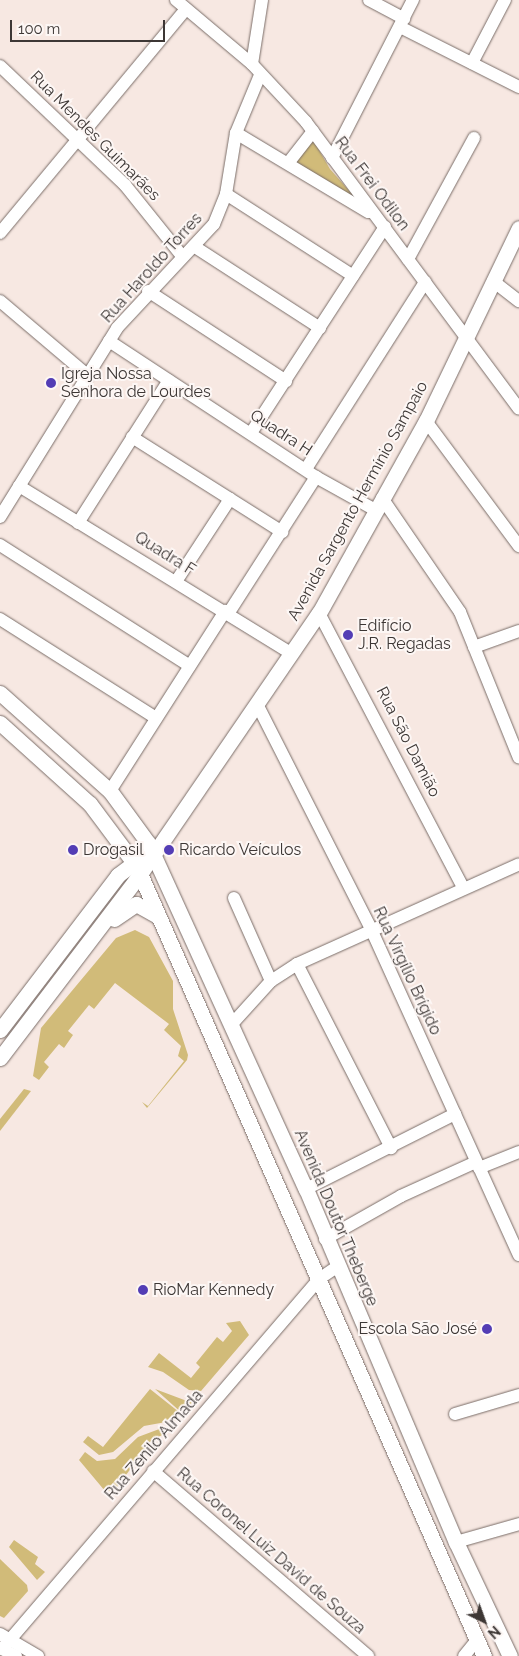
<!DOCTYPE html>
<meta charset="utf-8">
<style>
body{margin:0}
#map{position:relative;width:519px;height:1656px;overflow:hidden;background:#f7e8e2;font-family:Raleway,sans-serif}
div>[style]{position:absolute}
.green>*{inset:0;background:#d1bb79}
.roads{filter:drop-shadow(0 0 1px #7a6d68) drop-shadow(0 0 1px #7a6d68)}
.minor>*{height:12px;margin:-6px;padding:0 6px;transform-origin:6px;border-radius:6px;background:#fff}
.major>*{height:15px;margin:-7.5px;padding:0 7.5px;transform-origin:7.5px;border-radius:7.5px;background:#fff}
.dots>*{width:14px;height:14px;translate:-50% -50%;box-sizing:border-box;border:2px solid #fdf7f5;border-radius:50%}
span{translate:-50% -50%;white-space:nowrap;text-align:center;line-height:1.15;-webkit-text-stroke:4px #fdf7f5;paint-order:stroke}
.street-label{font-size:16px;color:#3d3735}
.poi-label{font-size:16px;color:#3d3735}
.left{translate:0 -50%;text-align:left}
.right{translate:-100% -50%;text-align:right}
.north{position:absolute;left:459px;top:1596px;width:50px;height:50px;-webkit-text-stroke:4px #fdf7f5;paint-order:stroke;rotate:138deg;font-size:14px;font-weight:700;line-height:20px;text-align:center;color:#3d3735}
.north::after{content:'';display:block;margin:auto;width:18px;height:22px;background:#3d3735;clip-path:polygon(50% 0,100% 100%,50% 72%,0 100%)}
.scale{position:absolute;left:10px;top:20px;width:155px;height:22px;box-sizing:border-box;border:2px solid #3d3735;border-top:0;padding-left:6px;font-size:15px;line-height:18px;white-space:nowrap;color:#3d3735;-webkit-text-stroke:4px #fdf7f5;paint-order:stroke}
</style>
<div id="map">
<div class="green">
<div style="clip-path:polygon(312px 138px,330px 169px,359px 202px,295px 163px)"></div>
<div style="clip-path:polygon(135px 930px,149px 937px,173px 981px,173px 1009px,188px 1055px,187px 1060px,147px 1108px,142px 1102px,148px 1106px,184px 1061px,178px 1056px,181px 1046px,164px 1030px,169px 1024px,115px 983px,94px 1009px,89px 1005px,68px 1031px,73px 1035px,64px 1048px,59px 1044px,44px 1062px,49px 1067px,39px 1080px,33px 1076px,41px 1028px,116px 938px)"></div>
<div style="clip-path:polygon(24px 1089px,31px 1091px,0 1131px,0 1119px)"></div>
<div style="clip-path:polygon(240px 1321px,249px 1335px,201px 1391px,189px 1390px,163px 1372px,148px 1367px,159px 1353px,191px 1378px,200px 1367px,196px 1363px,217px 1337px,223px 1342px,232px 1331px,226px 1323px)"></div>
<div style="clip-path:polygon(150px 1389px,179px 1412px,177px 1420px,144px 1426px,113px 1452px,99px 1455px,83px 1442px,88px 1436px,103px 1447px)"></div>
<div style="clip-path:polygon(155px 1389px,187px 1401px,192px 1402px,183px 1414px)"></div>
<div style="clip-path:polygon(162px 1428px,164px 1434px,151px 1441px,115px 1490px,105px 1491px,79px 1460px,85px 1452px,97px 1461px,115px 1459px,138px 1437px)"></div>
<div style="clip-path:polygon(14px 1540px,38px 1557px,35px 1564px,45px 1572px,37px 1580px,9px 1547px)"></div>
<div style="clip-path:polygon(0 1559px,27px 1585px,28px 1591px,4px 1618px,0 1616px)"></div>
</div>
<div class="roads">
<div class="minor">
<div style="left:176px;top:0;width:99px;rotate:40.1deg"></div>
<div style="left:252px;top:64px;width:79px;rotate:47deg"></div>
<div style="left:306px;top:122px;width:357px;rotate:53.4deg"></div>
<div style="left:369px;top:0;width:40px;rotate:28deg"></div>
<div style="left:400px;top:27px;width:133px;rotate:26.8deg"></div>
<div style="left:472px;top:63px;width:71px;rotate:-62.4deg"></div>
<div style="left:252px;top:64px;width:65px;rotate:-81.1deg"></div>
<div style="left:0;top:66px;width:173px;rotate:43.6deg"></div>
<div style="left:125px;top:185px;width:91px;rotate:51.2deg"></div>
<div style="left:236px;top:133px;width:154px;rotate:30.9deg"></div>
<div style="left:332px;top:158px;width:178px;rotate:-62.9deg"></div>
<div style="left:289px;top:162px;width:39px;rotate:-52deg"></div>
<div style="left:226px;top:194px;width:151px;rotate:32.8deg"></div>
<div style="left:0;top:233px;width:291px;rotate:-50.3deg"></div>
<div style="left:195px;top:247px;width:149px;rotate:32.9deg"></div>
<div style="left:408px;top:259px;width:138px;rotate:-61.4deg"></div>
<div style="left:493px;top:281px;width:33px;rotate:38deg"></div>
<div style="left:148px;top:291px;width:165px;rotate:33.1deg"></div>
<div style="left:0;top:301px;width:113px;rotate:40.3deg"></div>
<div style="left:109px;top:341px;width:248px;rotate:33.3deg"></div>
<div style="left:316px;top:477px;width:70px;rotate:29.1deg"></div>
<div style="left:426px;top:421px;width:156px;rotate:53.4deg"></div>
<div style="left:251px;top:433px;width:246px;rotate:-57deg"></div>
<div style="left:132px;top:437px;width:178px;rotate:32.3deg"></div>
<div style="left:306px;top:469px;width:222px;rotate:-57.5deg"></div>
<div style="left:19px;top:486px;width:321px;rotate:31.6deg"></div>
<div style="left:382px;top:498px;width:138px;rotate:55.6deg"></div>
<div style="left:460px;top:612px;width:157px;rotate:68deg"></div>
<div style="left:0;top:517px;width:222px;rotate:-58.2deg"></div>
<div style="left:117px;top:328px;width:142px;rotate:-47deg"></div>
<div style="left:214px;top:224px;width:32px;rotate:-68deg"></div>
<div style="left:226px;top:194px;width:62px;rotate:-80.7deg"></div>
<div style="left:236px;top:133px;width:63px;rotate:-67.5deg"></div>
<div style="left:78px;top:523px;width:169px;rotate:-57.5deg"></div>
<div style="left:0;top:545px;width:225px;rotate:32.5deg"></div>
<div style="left:177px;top:580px;width:97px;rotate:-56.8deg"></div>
<div style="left:319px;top:613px;width:310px;rotate:62.3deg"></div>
<div style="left:228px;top:614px;width:163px;rotate:-57.3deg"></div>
<div style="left:0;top:619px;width:185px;rotate:32.4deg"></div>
<div style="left:474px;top:647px;width:48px;rotate:-19.6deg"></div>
<div style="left:257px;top:704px;width:252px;rotate:63.1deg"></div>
<div style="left:371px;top:929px;width:358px;rotate:65.6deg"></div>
<div style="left:110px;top:791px;width:214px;rotate:-57.4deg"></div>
<div style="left:234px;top:898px;width:91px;rotate:66deg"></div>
<div style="left:297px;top:964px;width:207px;rotate:62.9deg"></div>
<div style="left:232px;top:1024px;width:58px;rotate:-47.8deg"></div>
<div style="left:271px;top:981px;width:31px;rotate:-33deg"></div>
<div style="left:297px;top:964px;width:243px;rotate:-24.2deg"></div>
<div style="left:479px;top:1168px;width:43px;rotate:-21.8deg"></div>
<div style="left:306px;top:1189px;width:167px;rotate:-26.7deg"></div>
<div style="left:325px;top:1239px;width:87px;rotate:-29.5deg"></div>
<div style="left:401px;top:1196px;width:82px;rotate:-24.4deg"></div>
<div style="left:455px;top:1414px;width:67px;rotate:-16.5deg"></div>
<div style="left:153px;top:1471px;width:284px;rotate:40.7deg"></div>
<div style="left:456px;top:1542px;width:66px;rotate:-15.9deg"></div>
<div style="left:0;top:1634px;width:44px;rotate:30.1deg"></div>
<div style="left:0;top:1648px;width:18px;rotate:27deg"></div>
<div style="left:2px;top:1649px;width:487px;rotate:-49.4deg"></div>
<div style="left:319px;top:1279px;width:22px;rotate:-34deg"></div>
<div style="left:464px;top:1656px;width:21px;rotate:-51deg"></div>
</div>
<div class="major">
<div style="left:0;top:693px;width:147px;rotate:41.7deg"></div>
<div style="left:110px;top:791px;width:64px;rotate:53.8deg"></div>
<div style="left:148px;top:843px;width:380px;rotate:65.5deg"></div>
<div style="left:306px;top:1189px;width:384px;rotate:67deg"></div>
<div style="left:456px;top:1542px;width:126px;rotate:64.7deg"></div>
<div style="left:0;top:723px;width:121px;rotate:42deg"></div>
<div style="left:90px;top:804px;width:79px;rotate:53.3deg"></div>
<div style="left:137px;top:867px;width:862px;rotate:66.26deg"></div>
<div style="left:114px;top:919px;width:27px;rotate:-34deg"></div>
<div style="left:136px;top:904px;width:26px;rotate:29deg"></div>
<div style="left:0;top:1030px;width:195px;rotate:-52.7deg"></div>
<div style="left:118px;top:875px;width:30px;rotate:-37deg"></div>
<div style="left:0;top:1058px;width:231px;rotate:-52.7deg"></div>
<div style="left:140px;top:874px;width:316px;rotate:-55.6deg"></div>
<div style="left:319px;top:613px;width:220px;rotate:-60.9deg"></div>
<div style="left:426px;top:421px;width:214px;rotate:-64.3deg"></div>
</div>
</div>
<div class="dots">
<div style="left:51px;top:383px;background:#533db5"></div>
<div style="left:348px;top:635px;background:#533db5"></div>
<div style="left:73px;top:850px;background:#533db5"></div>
<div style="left:169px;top:850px;background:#533db5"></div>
<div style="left:143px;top:1290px;background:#533db5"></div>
<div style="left:487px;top:1329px;background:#533db5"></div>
</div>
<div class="street-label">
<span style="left:95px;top:136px;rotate:45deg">Rua Mendes Guimarães</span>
<span style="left:372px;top:184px;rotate:53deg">Rua Frei Odilon</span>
<span style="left:152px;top:268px;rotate:-48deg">Rua Haroldo Torres</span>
<span style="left:281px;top:433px;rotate:33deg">Quadra H</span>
<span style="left:358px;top:501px;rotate:-61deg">Avenida Sargento Hermínio Sampaio</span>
<span style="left:165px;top:554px;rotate:32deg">Quadra F</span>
<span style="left:408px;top:742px;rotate:63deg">Rua São Damião</span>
<span style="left:407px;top:971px;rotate:65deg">Rua Virgílio Brígido</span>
<span style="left:336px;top:1218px;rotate:67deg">Avenida Doutor Theberge</span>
<span style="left:154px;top:1445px;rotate:-49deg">Rua Zenilo Almada</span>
<span style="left:271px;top:1551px;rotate:41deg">Rua Coronel Luiz David de Souza</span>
</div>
<div class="poi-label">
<span class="left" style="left:61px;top:383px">Igreja Nossa<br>Senhora de Lourdes</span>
<span class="left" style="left:358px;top:635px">Edifício<br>J.R. Regadas</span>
<span class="left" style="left:83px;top:850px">Drogasil</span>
<span class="left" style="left:179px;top:850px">Ricardo Veículos</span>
<span class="left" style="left:153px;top:1290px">RioMar Kennedy</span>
<span class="right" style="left:477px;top:1329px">Escola São José</span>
</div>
<div class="north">N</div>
<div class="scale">100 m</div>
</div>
